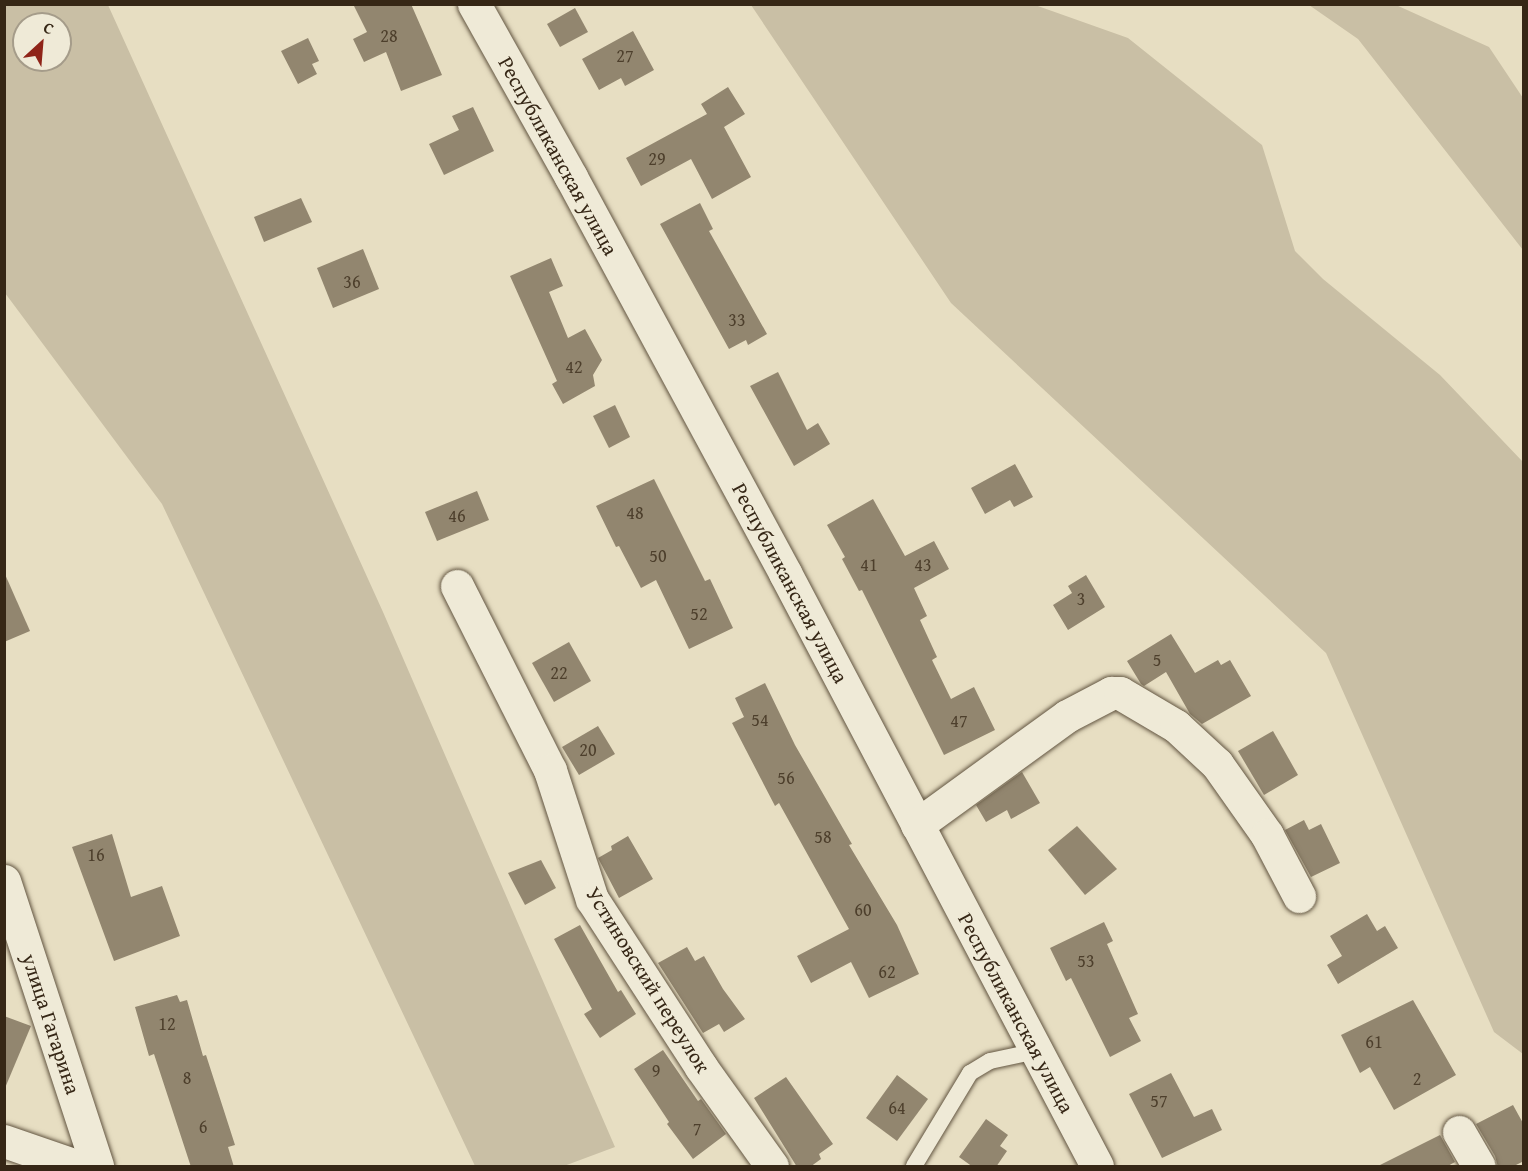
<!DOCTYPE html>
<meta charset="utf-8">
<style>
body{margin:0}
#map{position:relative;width:1528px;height:1171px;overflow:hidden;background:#e7dec2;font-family:"Gentium Book Plus",serif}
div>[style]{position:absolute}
.green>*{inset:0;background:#c9bfa5}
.building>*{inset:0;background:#92866f}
.roads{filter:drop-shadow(0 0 2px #625541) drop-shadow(0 0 2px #625541)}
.service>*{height:16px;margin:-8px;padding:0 8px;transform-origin:8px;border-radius:8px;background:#efead7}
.minor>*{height:33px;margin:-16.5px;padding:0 16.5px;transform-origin:16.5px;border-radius:16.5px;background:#efead7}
.tertiary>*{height:33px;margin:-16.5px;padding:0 16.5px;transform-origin:16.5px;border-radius:16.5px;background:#efead7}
span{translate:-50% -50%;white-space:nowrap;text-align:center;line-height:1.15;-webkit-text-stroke:6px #efead7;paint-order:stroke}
.number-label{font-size:18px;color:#4d3f2c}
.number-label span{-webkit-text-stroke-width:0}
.street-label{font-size:21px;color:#362716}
.frame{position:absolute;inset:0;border:6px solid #362716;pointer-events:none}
.north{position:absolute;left:12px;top:12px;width:60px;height:60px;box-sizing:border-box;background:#efead7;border:2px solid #a59c8a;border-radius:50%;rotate:26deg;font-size:16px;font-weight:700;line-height:24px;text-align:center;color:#362716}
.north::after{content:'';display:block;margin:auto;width:21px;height:27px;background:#8f2418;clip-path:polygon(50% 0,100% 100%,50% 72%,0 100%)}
</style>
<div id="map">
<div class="green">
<div style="clip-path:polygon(evenodd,5px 4px,108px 5px,383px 612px,615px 1147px,564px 1166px,475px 1166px,162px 504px,5px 293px,5px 4px,24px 24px,60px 24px,60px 60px,24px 60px,24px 24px)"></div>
<div style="clip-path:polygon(751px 5px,1035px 5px,1128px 38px,1262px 145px,1295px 251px,1323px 279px,1440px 375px,1523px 462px,1523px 1054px,1494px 1032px,1326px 653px,951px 303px)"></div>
<div style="clip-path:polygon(1309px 5px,1396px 5px,1489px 47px,1523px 98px,1523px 250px,1358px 39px)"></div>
</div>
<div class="building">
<div style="clip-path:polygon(353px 4px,411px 4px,442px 75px,401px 91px,386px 52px,364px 62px,353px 39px,367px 32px)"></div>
<div style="clip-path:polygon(575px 8px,588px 32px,560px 47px,547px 24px)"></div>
<div style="clip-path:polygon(633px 31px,654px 70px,625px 86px,621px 78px,599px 90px,582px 59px)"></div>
<div style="clip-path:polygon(308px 38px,319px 61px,312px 64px,317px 74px,298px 84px,281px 51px)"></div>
<div style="clip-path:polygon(728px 87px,745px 114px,724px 127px,751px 177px,712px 199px,691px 159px,641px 186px,626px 158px,707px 114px,701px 104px)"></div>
<div style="clip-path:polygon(473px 107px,494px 151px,444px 175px,429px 144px,459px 130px,452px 116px)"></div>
<div style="clip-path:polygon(301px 198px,312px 222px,264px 242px,254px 217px)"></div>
<div style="clip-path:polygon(700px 203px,713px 229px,709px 231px,767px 334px,748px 345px,746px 340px,729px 349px,660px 224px)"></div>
<div style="clip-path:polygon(363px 249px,379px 289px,333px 308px,317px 268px)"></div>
<div style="clip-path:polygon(551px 258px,563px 286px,549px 292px,568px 338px,585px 329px,602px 360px,593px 375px,595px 386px,563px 404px,552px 384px,557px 381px,510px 276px)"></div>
<div style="clip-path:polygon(778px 372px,807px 430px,818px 423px,830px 444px,794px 466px,750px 386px)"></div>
<div style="clip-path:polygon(615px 405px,630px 437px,609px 448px,593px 416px)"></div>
<div style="clip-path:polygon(1015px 464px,1033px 497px,1014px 507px,1010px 500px,985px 514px,971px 488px)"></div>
<div style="clip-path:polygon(654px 479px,705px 581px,710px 579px,733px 628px,689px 649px,656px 580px,641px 588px,619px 546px,616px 547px,596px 506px)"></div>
<div style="clip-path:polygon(477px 491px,489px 520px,437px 541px,425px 512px)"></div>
<div style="clip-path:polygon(873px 499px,905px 556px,934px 541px,949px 569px,914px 588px,927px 616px,920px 620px,937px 657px,932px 660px,951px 699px,974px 687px,995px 730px,944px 755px,862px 590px,859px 591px,842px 559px,845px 557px,827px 525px)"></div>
<div style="clip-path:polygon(4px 572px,30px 631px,4px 642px)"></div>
<div style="clip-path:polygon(1086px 575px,1105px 607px,1068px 630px,1053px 605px,1072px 593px,1068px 586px)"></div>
<div style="clip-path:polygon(1171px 634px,1195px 673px,1218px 660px,1221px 665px,1230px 660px,1251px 696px,1202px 724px,1190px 714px,1166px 672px,1144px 686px,1141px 684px,1127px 661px)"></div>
<div style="clip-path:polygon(569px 642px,591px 681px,554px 702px,532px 663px)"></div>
<div style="clip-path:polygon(765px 683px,795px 745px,852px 844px,849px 845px,897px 925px,919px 974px,869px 998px,851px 962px,811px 983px,797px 956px,849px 929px,779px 803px,775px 806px,732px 723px,744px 717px,735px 698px)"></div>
<div style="clip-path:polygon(598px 726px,615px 754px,579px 775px,562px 747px)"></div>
<div style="clip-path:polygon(1273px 731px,1298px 775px,1264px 795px,1238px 751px)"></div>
<div style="clip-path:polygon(1022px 772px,1040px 803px,1011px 819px,1007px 810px,986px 822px,976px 805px)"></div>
<div style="clip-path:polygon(1304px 820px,1309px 830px,1321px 824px,1340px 863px,1311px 877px,1285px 830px)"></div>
<div style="clip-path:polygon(1077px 826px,1117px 869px,1085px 895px,1048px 850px)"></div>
<div style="clip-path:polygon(112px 834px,131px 897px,162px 886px,180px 936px,114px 961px,72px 847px)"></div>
<div style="clip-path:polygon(628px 836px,653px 879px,619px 898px,598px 858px,612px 850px,611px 846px)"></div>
<div style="clip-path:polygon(541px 860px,556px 888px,525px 905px,508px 873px)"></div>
<div style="clip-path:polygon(1367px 914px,1377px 931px,1385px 926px,1398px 948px,1338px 984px,1327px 965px,1342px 956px,1330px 936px)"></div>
<div style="clip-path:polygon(1104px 922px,1113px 941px,1107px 944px,1138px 1014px,1129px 1018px,1141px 1041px,1110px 1057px,1071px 978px,1066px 981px,1050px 948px)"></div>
<div style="clip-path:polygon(580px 925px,618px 992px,621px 990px,636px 1014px,600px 1038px,584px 1014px,592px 1009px,554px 939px)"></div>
<div style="clip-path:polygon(687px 947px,695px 961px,704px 956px,723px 989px,745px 1019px,724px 1032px,719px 1024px,703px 1033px,658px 963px)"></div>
<div style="clip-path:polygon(177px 995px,180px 1002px,187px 1000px,203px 1056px,206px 1055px,235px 1145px,228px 1147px,234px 1167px,191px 1167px,154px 1054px,149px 1056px,135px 1007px)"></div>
<div style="clip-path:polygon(1413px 1000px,1456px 1075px,1394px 1110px,1370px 1067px,1360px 1073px,1341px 1035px)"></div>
<div style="clip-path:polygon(4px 1016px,31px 1026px,5px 1088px,4px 1088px)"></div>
<div style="clip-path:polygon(663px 1050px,698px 1101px,701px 1099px,726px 1134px,693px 1159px,667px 1124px,669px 1122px,634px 1069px)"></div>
<div style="clip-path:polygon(1171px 1073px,1194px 1117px,1212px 1109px,1222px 1130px,1162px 1158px,1129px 1094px)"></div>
<div style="clip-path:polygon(897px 1075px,928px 1099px,897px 1141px,866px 1118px)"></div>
<div style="clip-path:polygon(786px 1077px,833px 1144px,819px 1154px,821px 1159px,810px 1167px,797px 1167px,754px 1098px)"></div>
<div style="clip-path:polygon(1513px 1105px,1524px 1125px,1524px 1161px,1512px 1167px,1498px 1167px,1495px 1156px,1476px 1124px)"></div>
<div style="clip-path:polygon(986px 1119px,1008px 1135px,1000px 1146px,1007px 1151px,996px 1167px,973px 1167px,959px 1157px)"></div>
<div style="clip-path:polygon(1440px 1135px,1455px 1162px,1446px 1167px,1376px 1167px)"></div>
</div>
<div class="roads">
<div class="service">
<div style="left:914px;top:1166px;width:109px;rotate:-58.9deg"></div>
<div style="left:970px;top:1073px;width:23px;rotate:-31deg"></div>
<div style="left:990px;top:1061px;width:48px;rotate:-12deg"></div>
</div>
<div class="minor">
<div style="left:474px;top:4px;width:198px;rotate:60.7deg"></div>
<div style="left:571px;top:177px;width:450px;rotate:61.6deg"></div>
<div style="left:785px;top:573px;width:670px;rotate:62.25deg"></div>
<div style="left:457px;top:586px;width:206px;rotate:63.2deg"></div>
<div style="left:550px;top:770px;width:136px;rotate:72deg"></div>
<div style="left:592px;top:899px;width:200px;rotate:57deg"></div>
<div style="left:701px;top:1067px;width:122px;rotate:54.4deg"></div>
<div style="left:917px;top:825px;width:185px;rotate:-36deg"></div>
<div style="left:1067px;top:716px;width:50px;rotate:-27.6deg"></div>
<div style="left:1111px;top:693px;width:9px"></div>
<div style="left:1120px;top:693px;width:65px;rotate:30.5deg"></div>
<div style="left:1176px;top:726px;width:56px;rotate:42.8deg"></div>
<div style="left:1217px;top:764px;width:87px;rotate:54.8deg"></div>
<div style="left:1267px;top:835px;width:69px;rotate:62.3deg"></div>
<div style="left:1459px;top:1132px;width:39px;rotate:60deg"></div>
<div style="left:4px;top:1141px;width:76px;rotate:19.1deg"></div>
</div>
<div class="tertiary">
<div style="left:4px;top:881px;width:300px;rotate:71.9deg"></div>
</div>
</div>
<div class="number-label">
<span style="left:389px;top:36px">28</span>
<span style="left:625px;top:56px">27</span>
<span style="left:657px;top:159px">29</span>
<span style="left:352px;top:282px">36</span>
<span style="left:737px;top:320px">33</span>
<span style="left:574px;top:367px">42</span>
<span style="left:635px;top:513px">48</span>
<span style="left:457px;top:516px">46</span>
<span style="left:658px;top:556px">50</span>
<span style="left:869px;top:565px">41</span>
<span style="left:923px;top:565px">43</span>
<span style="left:1081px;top:599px">3</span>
<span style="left:699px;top:614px">52</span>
<span style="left:1157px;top:660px">5</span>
<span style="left:559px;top:673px">22</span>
<span style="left:760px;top:720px">54</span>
<span style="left:959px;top:721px">47</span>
<span style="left:588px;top:750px">20</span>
<span style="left:786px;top:778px">56</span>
<span style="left:823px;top:837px">58</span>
<span style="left:96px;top:855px">16</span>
<span style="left:863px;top:910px">60</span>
<span style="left:1086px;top:961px">53</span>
<span style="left:887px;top:972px">62</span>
<span style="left:167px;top:1024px">12</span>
<span style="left:1374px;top:1042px">61</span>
<span style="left:656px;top:1071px">9</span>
<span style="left:187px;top:1078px">8</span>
<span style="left:1417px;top:1079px">2</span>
<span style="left:1159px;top:1101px">57</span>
<span style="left:897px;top:1108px">64</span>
<span style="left:203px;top:1127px">6</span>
<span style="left:697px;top:1129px">7</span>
</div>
<div class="street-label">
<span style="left:558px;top:156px;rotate:61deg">Республиканская улица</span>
<span style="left:790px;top:583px;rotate:62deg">Республиканская улица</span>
<span style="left:648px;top:980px;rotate:58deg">Устиновский переулок</span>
<span style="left:1016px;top:1013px;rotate:62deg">Республиканская улица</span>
<span style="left:51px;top:1024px;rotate:72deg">улица Гагарина</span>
</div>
<div class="frame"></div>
<div class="north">С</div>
</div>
